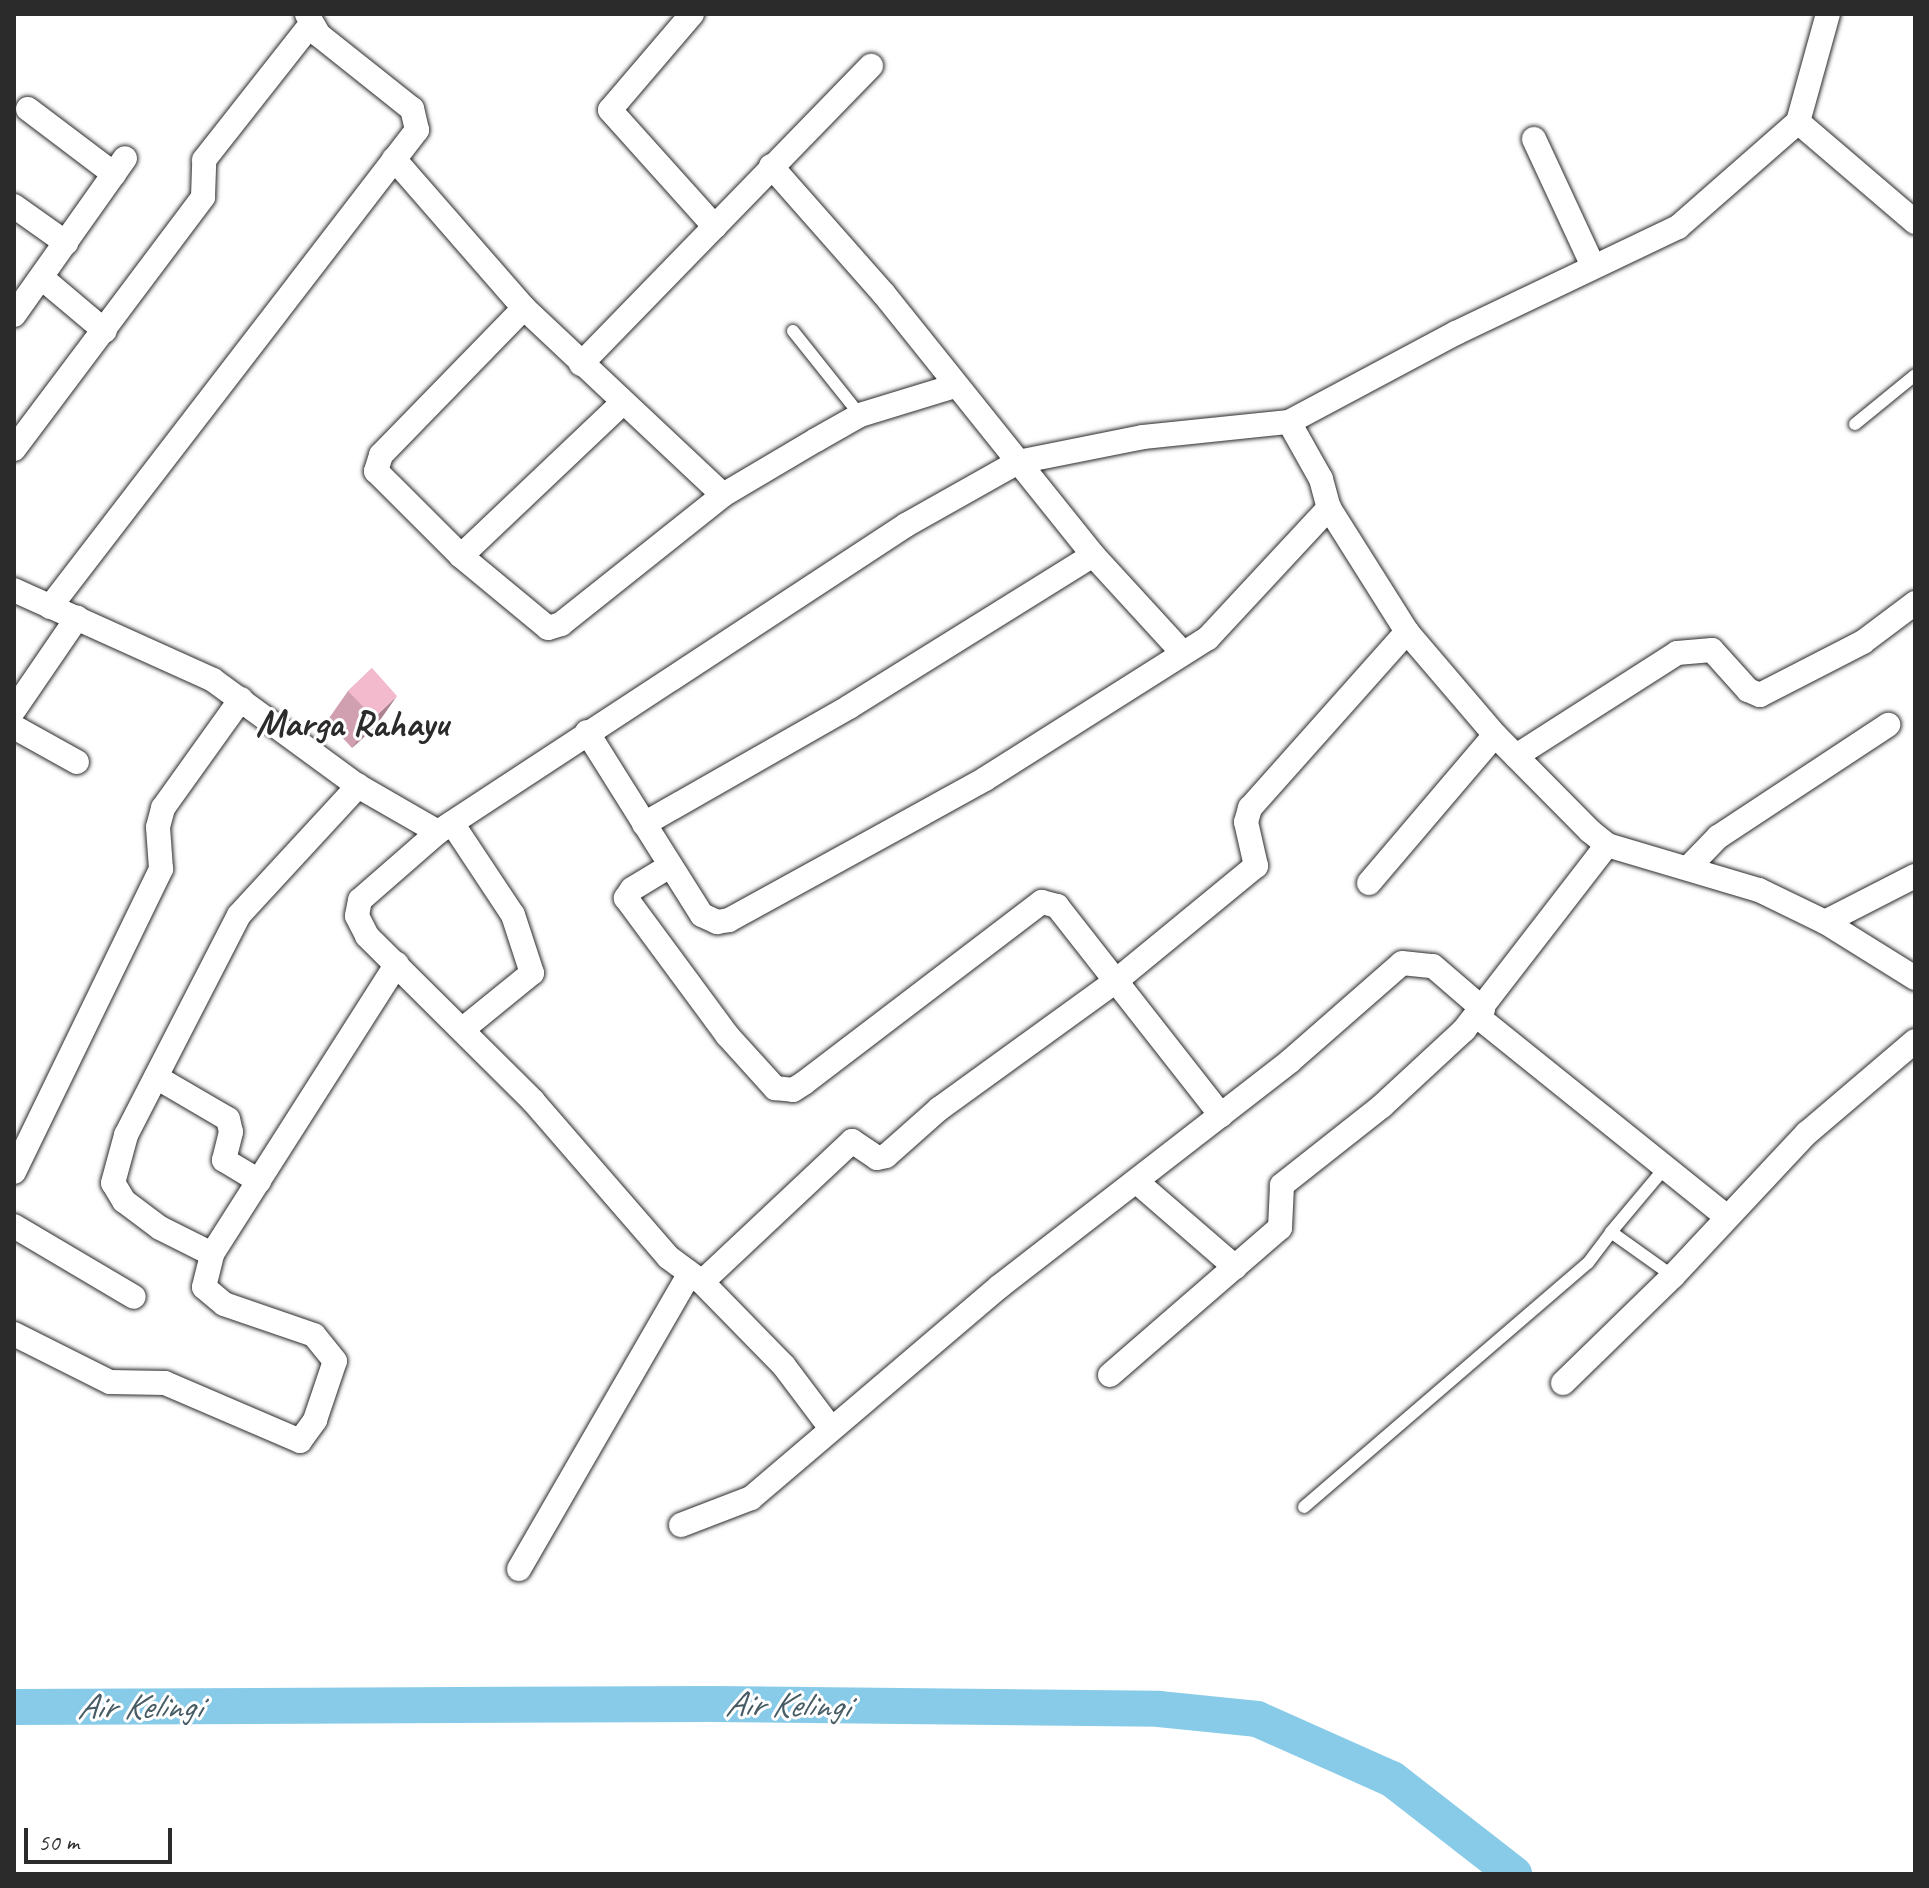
<!DOCTYPE html>
<style>
body{margin:0}
#map{position:relative;width:1929px;height:1888px;overflow:hidden;background:#fff;font-family:Caveat,sans-serif}
div>[style]{position:absolute}
.river>*{height:36px;margin:-18px;padding:0 18px;transform-origin:18px;border-radius:18px;background:#88cbe9}
.roads{filter:drop-shadow(0 0 2px #2b2b2b) drop-shadow(0 0 2px #2b2b2b)}
.service>*{height:12px;margin:-6px;padding:0 6px;transform-origin:6px;border-radius:6px;background:#fff}
.minor>*{height:24px;margin:-12px;padding:0 12px;transform-origin:12px;border-radius:12px;background:#fff}
.wall>*{inset:0;background:#d1a0b0}
.shaded-wall>*{inset:0;background:#aa8290}
.building>*{inset:0;background:#f3bacd}
span{translate:-50% -50%;white-space:nowrap;text-align:center;line-height:1.15;-webkit-text-stroke:6px #fff;paint-order:stroke}
.water-label{font-size:36px;color:#475b64;font-style:italic}
.quarter-label{font-size:38px;color:#2b2b2b;font-weight:700}
.frame{position:absolute;inset:0;border:16px solid #2b2b2b;pointer-events:none}
.scale{position:absolute;left:24px;top:1828px;width:148px;height:36px;box-sizing:border-box;border:4px solid #2b2b2b;border-top:0;padding-left:10px;font-size:24px;line-height:28px;white-space:nowrap;color:#2b2b2b;-webkit-text-stroke:6px #fff;paint-order:stroke}
</style>
<div id="map">
<div class="river">
<div style="left:14px;top:1707px;width:697px;rotate:-0.25deg"></div>
<div style="left:711px;top:1704px;width:448px;rotate:0.6deg"></div>
<div style="left:1159px;top:1709px;width:99px;rotate:5.8deg"></div>
<div style="left:1257px;top:1719px;width:148px;rotate:24deg"></div>
<div style="left:1392px;top:1779px;width:155px;rotate:37.9deg"></div>
</div>
<div class="roads">
<div class="service">
<div style="left:793px;top:331px;width:107px;rotate:51.4deg"></div>
<div style="left:1855px;top:424px;width:77px;rotate:-39.2deg"></div>
<div style="left:1611px;top:1232px;width:81px;rotate:-50deg"></div>
<div style="left:1304px;top:1507px;width:374px;rotate:-40.7deg"></div>
<div style="left:1588px;top:1263px;width:39px;rotate:-53deg"></div>
<div style="left:1611px;top:1232px;width:76px;rotate:35.4deg"></div>
</div>
<div class="minor">
<div style="left:692px;top:14px;width:126px;rotate:130.5deg"></div>
<div style="left:610px;top:110px;width:157px;rotate:48.1deg"></div>
<div style="left:28px;top:109px;width:108px;rotate:37.1deg"></div>
<div style="left:1798px;top:122px;width:154px;rotate:40.5deg"></div>
<div style="left:1534px;top:139px;width:140px;rotate:65.1deg"></div>
<div style="left:394px;top:159px;width:198px;rotate:48.9deg"></div>
<div style="left:524px;top:308px;width:273px;rotate:43.2deg"></div>
<div style="left:771px;top:166px;width:171px;rotate:48.6deg"></div>
<div style="left:884px;top:294px;width:334px;rotate:51.3deg"></div>
<div style="left:1093px;top:555px;width:132px;rotate:47.5deg"></div>
<div style="left:14px;top:206px;width:64px;rotate:35.4deg"></div>
<div style="left:42px;top:278px;width:82px;rotate:40.1deg"></div>
<div style="left:524px;top:308px;width:205px;rotate:134.2deg"></div>
<div style="left:381px;top:455px;width:17px;rotate:107deg"></div>
<div style="left:376px;top:471px;width:120px;rotate:45deg"></div>
<div style="left:461px;top:556px;width:113px;rotate:39.6deg"></div>
<div style="left:548px;top:628px;width:14px;rotate:-17deg"></div>
<div style="left:561px;top:624px;width:207px;rotate:-38.5deg"></div>
<div style="left:723px;top:495px;width:108px;rotate:-30.6deg"></div>
<div style="left:816px;top:440px;width:51px;rotate:-29.6deg"></div>
<div style="left:860px;top:415px;width:99px;rotate:-17deg"></div>
<div style="left:14px;top:315px;width:192px;rotate:-54.7deg"></div>
<div style="left:581px;top:364px;width:416px;rotate:-45.8deg"></div>
<div style="left:1289px;top:422px;width:65px;rotate:60.7deg"></div>
<div style="left:1321px;top:479px;width:30px;rotate:75deg"></div>
<div style="left:1329px;top:508px;width:146px;rotate:57.8deg"></div>
<div style="left:1407px;top:632px;width:135px;rotate:49.5deg"></div>
<div style="left:1495px;top:735px;width:135px;rotate:45.3deg"></div>
<div style="left:1590px;top:831px;width:22px;rotate:39deg"></div>
<div style="left:1607px;top:845px;width:159px;rotate:16.5deg"></div>
<div style="left:1759px;top:890px;width:73px;rotate:25.9deg"></div>
<div style="left:1825px;top:922px;width:106px;rotate:31.9deg"></div>
<div style="left:14px;top:449px;width:315px;rotate:-53.1deg"></div>
<div style="left:203px;top:197px;width:37px;rotate:-88deg"></div>
<div style="left:204px;top:160px;width:173px;rotate:-51.8deg"></div>
<div style="left:461px;top:556px;width:222px;rotate:-43.5deg"></div>
<div style="left:14px;top:590px;width:218px;rotate:24.3deg"></div>
<div style="left:213px;top:680px;width:180px;rotate:36.2deg"></div>
<div style="left:358px;top:786px;width:92px;rotate:29.9deg"></div>
<div style="left:438px;top:832px;width:560px;rotate:-33.26deg"></div>
<div style="left:906px;top:525px;width:129px;rotate:-29.4deg"></div>
<div style="left:1018px;top:462px;width:127px;rotate:-11.3deg"></div>
<div style="left:1143px;top:437px;width:147px;rotate:-5.9deg"></div>
<div style="left:1289px;top:422px;width:189px;rotate:-28.1deg"></div>
<div style="left:1456px;top:333px;width:246px;rotate:-25.5deg"></div>
<div style="left:1678px;top:227px;width:159px;rotate:-41.2deg"></div>
<div style="left:1798px;top:122px;width:112px;rotate:-74.5deg"></div>
<div style="left:50px;top:607px;width:602px;rotate:-52.43deg"></div>
<div style="left:417px;top:130px;width:22px;rotate:-103deg"></div>
<div style="left:412px;top:109px;width:119px;rotate:-141.5deg"></div>
<div style="left:319px;top:35px;width:24px;rotate:-120deg"></div>
<div style="left:14px;top:710px;width:112px;rotate:-55.6deg"></div>
<div style="left:14px;top:727px;width:72px;rotate:29.1deg"></div>
<div style="left:587px;top:732px;width:216px;rotate:57.9deg"></div>
<div style="left:702px;top:915px;width:17px;rotate:25deg"></div>
<div style="left:717px;top:922px;width:12px;rotate:-9deg"></div>
<div style="left:729px;top:920px;width:292px;rotate:-28.8deg"></div>
<div style="left:985px;top:779px;width:264px;rotate:-32.3deg"></div>
<div style="left:1208px;top:638px;width:178px;rotate:-47.1deg"></div>
<div style="left:1516px;top:756px;width:191px;rotate:-32.6deg"></div>
<div style="left:1677px;top:653px;width:35px;rotate:-5deg"></div>
<div style="left:1712px;top:650px;width:54px;rotate:48deg"></div>
<div style="left:1748px;top:690px;width:13px;rotate:23deg"></div>
<div style="left:1760px;top:695px;width:116px;rotate:-27.2deg"></div>
<div style="left:1863px;top:642px;width:65px;rotate:-36.9deg"></div>
<div style="left:452px;top:823px;width:110px;rotate:56.5deg"></div>
<div style="left:513px;top:915px;width:61px;rotate:71.9deg"></div>
<div style="left:532px;top:973px;width:89px;rotate:140.9deg"></div>
<div style="left:644px;top:824px;width:236px;rotate:-29.7deg"></div>
<div style="left:849px;top:707px;width:287px;rotate:-31.9deg"></div>
<div style="left:438px;top:832px;width:103px;rotate:138.9deg"></div>
<div style="left:360px;top:900px;width:16px;rotate:101deg"></div>
<div style="left:357px;top:916px;width:22px;rotate:63deg"></div>
<div style="left:367px;top:936px;width:234px;rotate:44.8deg"></div>
<div style="left:533px;top:1101px;width:206px;rotate:49.1deg"></div>
<div style="left:668px;top:1257px;width:42px;rotate:36.3deg"></div>
<div style="left:702px;top:1282px;width:117px;rotate:45.7deg"></div>
<div style="left:784px;top:1366px;width:76px;rotate:53deg"></div>
<div style="left:670px;top:866px;width:44px;rotate:148.8deg"></div>
<div style="left:632px;top:889px;width:11px;rotate:124deg"></div>
<div style="left:626px;top:898px;width:170px;rotate:53.6deg"></div>
<div style="left:727px;top:1035px;width:72px;rotate:47.8deg"></div>
<div style="left:775px;top:1088px;width:18px;rotate:6deg"></div>
<div style="left:793px;top:1090px;width:13px;rotate:-32deg"></div>
<div style="left:804px;top:1083px;width:299px;rotate:-37.3deg"></div>
<div style="left:1042px;top:902px;width:16px;rotate:15deg"></div>
<div style="left:1057px;top:906px;width:266px;rotate:51.9deg"></div>
<div style="left:1689px;top:867px;width:42px;rotate:-46deg"></div>
<div style="left:1718px;top:837px;width:204px;rotate:-33.4deg"></div>
<div style="left:1369px;top:883px;width:194px;rotate:-49.6deg"></div>
<div style="left:1825px;top:922px;width:101px;rotate:-27.1deg"></div>
<div style="left:1477px;top:1016px;width:321px;rotate:38.8deg"></div>
<div style="left:156px;top:1077px;width:83px;rotate:30.3deg"></div>
<div style="left:228px;top:1119px;width:13px;rotate:77deg"></div>
<div style="left:231px;top:1132px;width:29px;rotate:104deg"></div>
<div style="left:224px;top:1160px;width:41px;rotate:31deg"></div>
<div style="left:14px;top:1172px;width:337px;rotate:-64.1deg"></div>
<div style="left:161px;top:869px;width:42px;rotate:-94.1deg"></div>
<div style="left:158px;top:827px;width:20px;rotate:-75deg"></div>
<div style="left:163px;top:808px;width:134px;rotate:-54.4deg"></div>
<div style="left:1137px;top:1182px;width:130px;rotate:40.9deg"></div>
<div style="left:14px;top:1226px;width:139px;rotate:30.6deg"></div>
<div style="left:212px;top:1254px;width:58px;rotate:-153.4deg"></div>
<div style="left:160px;top:1228px;width:45px;rotate:-143.1deg"></div>
<div style="left:124px;top:1201px;width:21px;rotate:-121deg"></div>
<div style="left:113px;top:1183px;width:50px;rotate:-74.8deg"></div>
<div style="left:126px;top:1135px;width:247px;rotate:-62.8deg"></div>
<div style="left:239px;top:915px;width:176px;rotate:-47.3deg"></div>
<div style="left:702px;top:1282px;width:206px;rotate:-43.2deg"></div>
<div style="left:852px;top:1141px;width:30px;rotate:34deg"></div>
<div style="left:877px;top:1158px;width:9px;rotate:-13deg"></div>
<div style="left:886px;top:1156px;width:71px;rotate:-41.6deg"></div>
<div style="left:939px;top:1109px;width:220px;rotate:-35.9deg"></div>
<div style="left:1117px;top:980px;width:180px;rotate:-39.4deg"></div>
<div style="left:1256px;top:866px;width:45px;rotate:-102.8deg"></div>
<div style="left:1246px;top:822px;width:15px;rotate:-74deg"></div>
<div style="left:1250px;top:808px;width:236px;rotate:-48.3deg"></div>
<div style="left:14px;top:1334px;width:107px;rotate:26.6deg"></div>
<div style="left:110px;top:1382px;width:55px;rotate:1deg"></div>
<div style="left:165px;top:1383px;width:147px;rotate:23.2deg"></div>
<div style="left:300px;top:1441px;width:26px;rotate:-54deg"></div>
<div style="left:315px;top:1420px;width:62px;rotate:-71.3deg"></div>
<div style="left:335px;top:1361px;width:33px;rotate:-129deg"></div>
<div style="left:314px;top:1335px;width:95px;rotate:-161deg"></div>
<div style="left:224px;top:1304px;width:26px;rotate:-140deg"></div>
<div style="left:204px;top:1287px;width:34px;rotate:-76deg"></div>
<div style="left:212px;top:1254px;width:344px;rotate:-57.5deg"></div>
<div style="left:1110px;top:1375px;width:225px;rotate:-40.9deg"></div>
<div style="left:1280px;top:1228px;width:43px;rotate:-87.3deg"></div>
<div style="left:1282px;top:1185px;width:127px;rotate:-38.3deg"></div>
<div style="left:1382px;top:1106px;width:112px;rotate:-42.8deg"></div>
<div style="left:1464px;top:1030px;width:234px;rotate:-52.3deg"></div>
<div style="left:1563px;top:1383px;width:153px;rotate:-44.2deg"></div>
<div style="left:1673px;top:1276px;width:196px;rotate:-46.9deg"></div>
<div style="left:1807px;top:1133px;width:142px;rotate:-40.4deg"></div>
<div style="left:681px;top:1525px;width:75px;rotate:-21.1deg"></div>
<div style="left:751px;top:1498px;width:326px;rotate:-40.4deg"></div>
<div style="left:999px;top:1287px;width:367px;rotate:-37.8deg"></div>
<div style="left:1289px;top:1062px;width:150px;rotate:-41.2deg"></div>
<div style="left:1402px;top:963px;width:31px;rotate:6deg"></div>
<div style="left:1433px;top:966px;width:66px;rotate:40.7deg"></div>
<div style="left:519px;top:1569px;width:338px;rotate:-60deg"></div>
</div>
</div>
<div class="wall">
<div style="clip-path:polygon(372px 668px,376px 726px,352px 748px,327px 721px,348px 691px)"></div>
</div>
<div class="shaded-wall">
<div style="clip-path:polygon(397px 696px,376px 726px,352px 748px,374px 718px)"></div>
</div>
<div class="building">
<div style="clip-path:polygon(372px 668px,397px 696px,374px 718px,348px 691px)"></div>
</div>
<div class="water-label">
<span style="left:787px;top:1705px;rotate:1deg">Air Kelingi</span>
<span style="left:139px;top:1707px">Air Kelingi</span>
</div>
<div class="quarter-label">
<span style="left:352px;top:724px">Marga Rahayu</span>
</div>
<div class="frame"></div>
<div class="scale">50 m</div>
</div>
